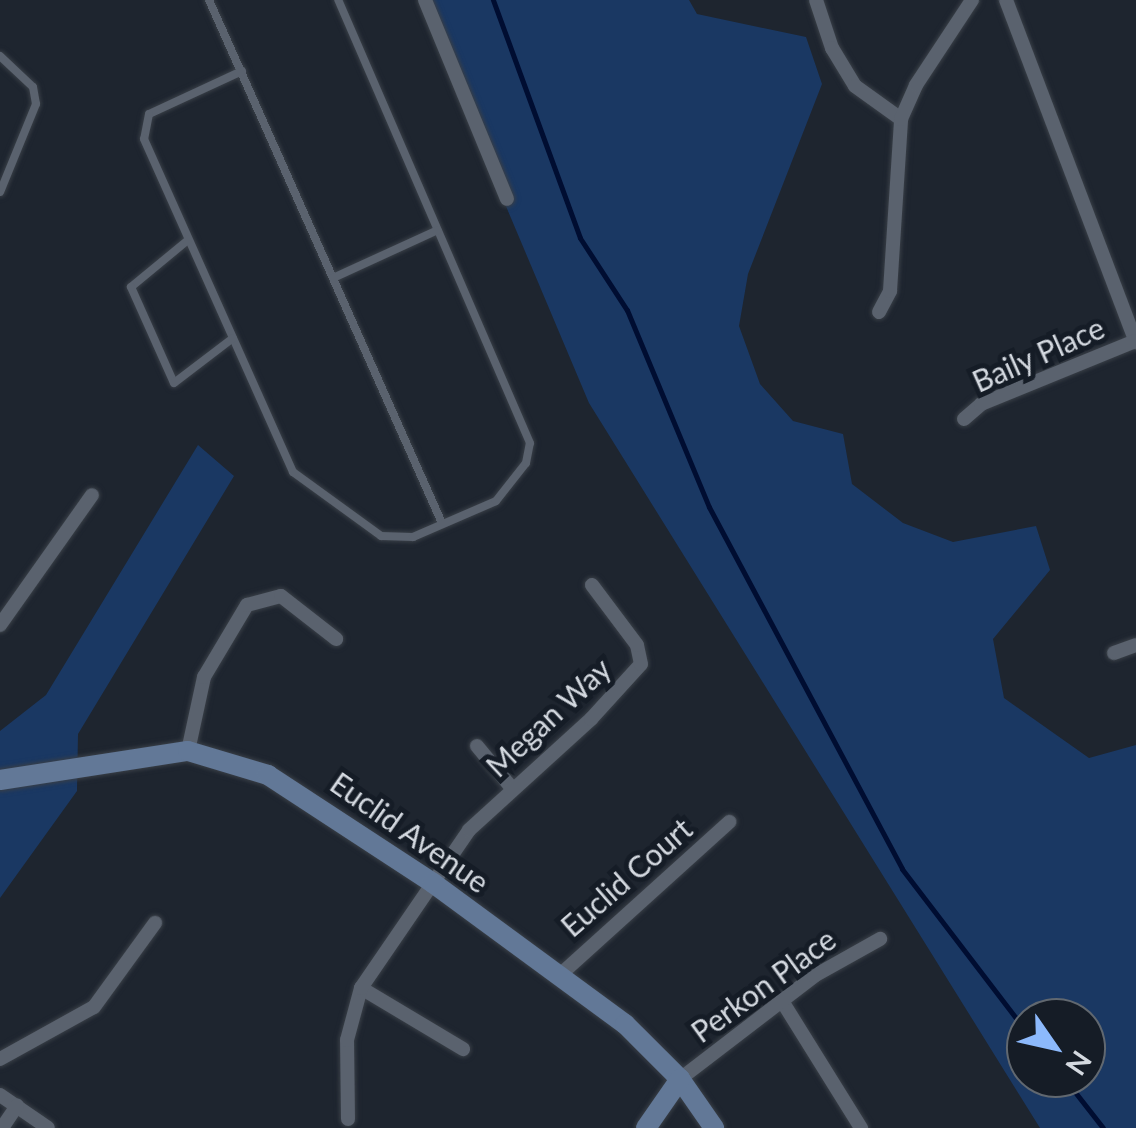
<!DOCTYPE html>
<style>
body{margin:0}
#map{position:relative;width:1136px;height:1128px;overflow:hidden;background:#1e252f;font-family:Lato,sans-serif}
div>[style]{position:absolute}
.green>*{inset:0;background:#1a3863}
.stream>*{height:5px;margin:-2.5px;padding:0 2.5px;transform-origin:2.5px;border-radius:2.5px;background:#000d31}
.roads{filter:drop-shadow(0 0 2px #393f47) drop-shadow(0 0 2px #393f47)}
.lane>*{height:8px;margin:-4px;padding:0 4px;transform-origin:4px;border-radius:4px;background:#5a626e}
.street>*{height:14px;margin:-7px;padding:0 7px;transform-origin:7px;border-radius:7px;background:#5a626e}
.secondary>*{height:20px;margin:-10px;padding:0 10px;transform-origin:10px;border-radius:10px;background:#627897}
span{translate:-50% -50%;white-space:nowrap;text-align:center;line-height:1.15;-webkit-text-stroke:10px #151c26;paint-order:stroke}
.street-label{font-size:30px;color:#d4d9e0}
.north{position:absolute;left:1006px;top:998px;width:100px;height:100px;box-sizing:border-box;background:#151c26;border:2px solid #616870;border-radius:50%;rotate:124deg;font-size:28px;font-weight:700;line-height:40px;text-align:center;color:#d4d9e0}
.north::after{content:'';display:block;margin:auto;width:35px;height:45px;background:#8cb9fc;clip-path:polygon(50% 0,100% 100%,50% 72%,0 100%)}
</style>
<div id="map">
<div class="green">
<div style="clip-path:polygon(evenodd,419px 0,689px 0,697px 14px,806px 37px,822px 84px,748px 274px,739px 326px,760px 384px,793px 421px,843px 434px,852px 484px,903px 523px,953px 542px,1036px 526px,1050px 570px,993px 639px,1004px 698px,1089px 758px,1136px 745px,1136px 1128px,1040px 1128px,589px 403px,419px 0,1026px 1018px,1086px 1018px,1086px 1078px,1026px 1078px,1026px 1018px)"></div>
<div style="clip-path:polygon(198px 445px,234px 476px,78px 734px,77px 791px,0 898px,0 731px,46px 695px)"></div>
</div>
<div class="stream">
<div style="left:493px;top:0;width:253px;rotate:69.9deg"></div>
<div style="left:580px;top:238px;width:86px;rotate:56.9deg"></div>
<div style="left:627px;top:310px;width:213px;rotate:67.4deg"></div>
<div style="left:709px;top:507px;width:410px;rotate:61.9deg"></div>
<div style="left:902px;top:869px;width:204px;rotate:52.6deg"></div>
<div style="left:1064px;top:1078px;width:63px;rotate:52deg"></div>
</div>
<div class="roads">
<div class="lane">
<div style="left:209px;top:0;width:573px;rotate:65.99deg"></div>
<div style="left:0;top:56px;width:45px;rotate:43.2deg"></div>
<div style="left:33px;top:87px;width:17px;rotate:80deg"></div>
<div style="left:36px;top:104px;width:95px;rotate:112.2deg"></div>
<div style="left:242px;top:71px;width:102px;rotate:155.2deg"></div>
<div style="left:149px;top:114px;width:25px;rotate:101deg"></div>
<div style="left:144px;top:139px;width:365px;rotate:65.9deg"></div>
<div style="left:293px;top:472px;width:109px;rotate:36deg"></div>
<div style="left:381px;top:536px;width:32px;rotate:2deg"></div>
<div style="left:413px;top:537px;width:90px;rotate:-23.4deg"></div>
<div style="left:496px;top:501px;width:48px;rotate:-51.7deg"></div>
<div style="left:526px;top:463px;width:20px;rotate:-79deg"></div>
<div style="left:530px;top:443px;width:483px;rotate:-113.4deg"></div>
<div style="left:188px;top:240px;width:74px;rotate:140.5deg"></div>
<div style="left:131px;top:287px;width:105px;rotate:65.9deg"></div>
<div style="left:174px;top:383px;width:74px;rotate:-37.3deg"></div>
<div style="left:333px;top:278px;width:115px;rotate:-24.6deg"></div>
</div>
<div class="street">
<div style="left:425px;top:0;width:215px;rotate:67.6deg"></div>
<div style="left:816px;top:0;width:51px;rotate:71.6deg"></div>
<div style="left:832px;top:48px;width:44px;rotate:58.8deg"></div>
<div style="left:855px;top:86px;width:57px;rotate:35.7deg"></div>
<div style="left:1006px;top:0;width:366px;rotate:69.2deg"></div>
<div style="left:879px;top:312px;width:24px;rotate:-62deg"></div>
<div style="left:890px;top:291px;width:172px;rotate:-86.3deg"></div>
<div style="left:901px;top:119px;width:37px;rotate:-66deg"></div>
<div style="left:916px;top:85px;width:102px;rotate:-56.6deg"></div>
<div style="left:964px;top:419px;width:23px;rotate:-41deg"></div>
<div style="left:981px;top:404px;width:166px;rotate:-22.2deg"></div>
<div style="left:0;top:625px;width:159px;rotate:-54.7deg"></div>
<div style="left:1114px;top:653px;width:23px;rotate:-20deg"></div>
<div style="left:477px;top:746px;width:53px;rotate:50.3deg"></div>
<div style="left:188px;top:751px;width:76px;rotate:-77.8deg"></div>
<div style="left:204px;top:677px;width:84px;rotate:-59.2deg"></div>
<div style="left:247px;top:605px;width:35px;rotate:-15deg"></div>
<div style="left:281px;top:596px;width:70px;rotate:38deg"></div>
<div style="left:561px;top:974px;width:227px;rotate:-42.1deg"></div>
<div style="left:361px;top:988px;width:119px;rotate:30.9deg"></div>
<div style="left:782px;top:1001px;width:150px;rotate:58.1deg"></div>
<div style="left:0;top:1059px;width:107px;rotate:-29deg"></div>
<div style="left:94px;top:1007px;width:104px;rotate:-54deg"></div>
<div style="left:680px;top:1079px;width:169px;rotate:-37.5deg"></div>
<div style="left:814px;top:976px;width:76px;rotate:-29.3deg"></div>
<div style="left:0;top:1095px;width:58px;rotate:34.5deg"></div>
<div style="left:348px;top:1119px;width:79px;rotate:-90.7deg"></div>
<div style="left:347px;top:1040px;width:54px;rotate:-74.9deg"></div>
<div style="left:361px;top:988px;width:191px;rotate:-55.6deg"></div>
<div style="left:469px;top:830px;width:165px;rotate:-42.3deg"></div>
<div style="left:591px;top:719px;width:74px;rotate:-47.7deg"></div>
<div style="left:641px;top:664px;width:19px;rotate:-102deg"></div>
<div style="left:637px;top:645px;width:75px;rotate:-126.9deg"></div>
<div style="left:2px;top:1128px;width:27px;rotate:-56deg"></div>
</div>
<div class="secondary">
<div style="left:0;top:780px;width:190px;rotate:-8.8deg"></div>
<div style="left:188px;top:751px;width:84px;rotate:16.7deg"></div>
<div style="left:268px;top:775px;width:197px;rotate:33.2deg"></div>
<div style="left:433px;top:883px;width:238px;rotate:36.3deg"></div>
<div style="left:625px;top:1024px;width:78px;rotate:45deg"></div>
<div style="left:680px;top:1079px;width:60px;rotate:55.2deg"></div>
<div style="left:646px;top:1128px;width:60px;rotate:-55.2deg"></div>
</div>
</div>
<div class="street-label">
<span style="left:1038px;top:354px;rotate:-24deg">Baily Place</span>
<span style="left:548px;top:717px;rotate:-43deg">Megan Way</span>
<span style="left:410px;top:832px;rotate:35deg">Euclid Avenue</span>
<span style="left:626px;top:877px;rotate:-41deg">Euclid Court</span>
<span style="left:763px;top:985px;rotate:-36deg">Perkon Place</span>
</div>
<div class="north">N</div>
</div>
